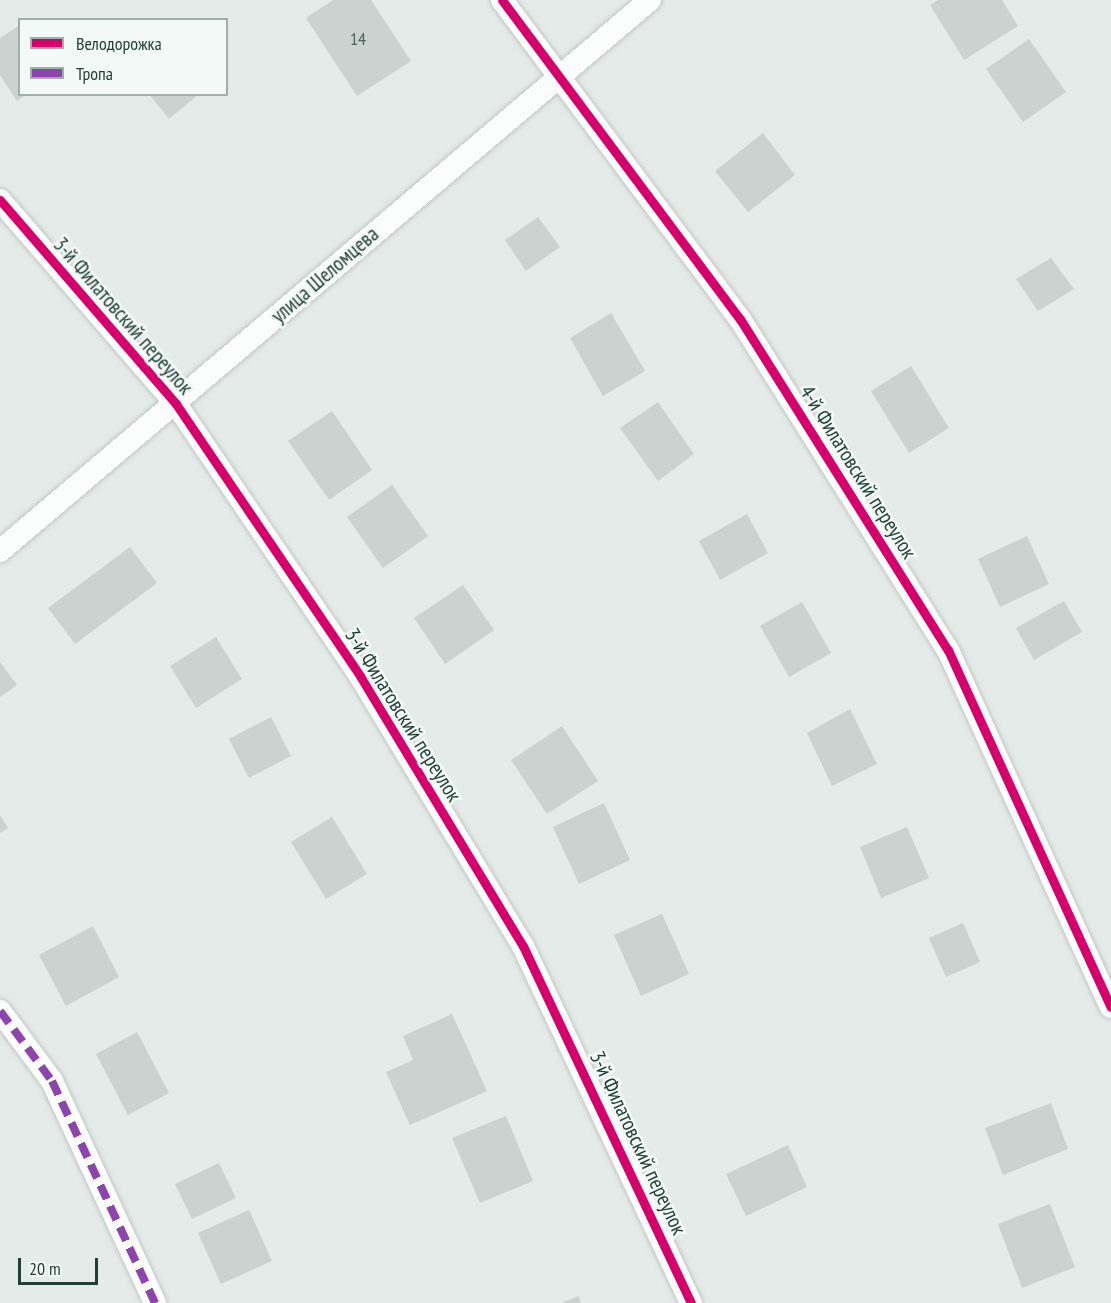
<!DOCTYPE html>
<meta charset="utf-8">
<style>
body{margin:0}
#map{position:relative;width:1111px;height:1303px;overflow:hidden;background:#e5ebe8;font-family:"PT Sans Narrow",sans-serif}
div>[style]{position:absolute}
.building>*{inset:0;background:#ccd2cf}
.roads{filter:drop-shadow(0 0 2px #c2c8c5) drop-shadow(0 0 2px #c2c8c5)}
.street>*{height:22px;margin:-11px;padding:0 11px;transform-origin:11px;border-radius:11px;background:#fbfcfc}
.quiet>*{height:8px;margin-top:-4px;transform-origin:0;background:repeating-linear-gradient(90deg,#8e44ad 0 15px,transparent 0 23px)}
.cycleway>*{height:9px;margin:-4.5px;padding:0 4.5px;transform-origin:4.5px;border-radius:4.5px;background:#d6006c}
span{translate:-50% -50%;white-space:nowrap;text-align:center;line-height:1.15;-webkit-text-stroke:5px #f3f9f6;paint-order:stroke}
.number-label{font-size:18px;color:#4d645d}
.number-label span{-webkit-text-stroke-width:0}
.street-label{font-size:21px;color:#223f36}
.legend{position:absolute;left:18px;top:18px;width:210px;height:78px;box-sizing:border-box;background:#f3f9f6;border:2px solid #9fafa9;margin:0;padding:8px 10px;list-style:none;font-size:18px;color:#223f36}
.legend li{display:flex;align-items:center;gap:12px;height:30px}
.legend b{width:30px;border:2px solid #9fafa9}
.scale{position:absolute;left:18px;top:1258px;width:80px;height:27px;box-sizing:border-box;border:3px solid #223f36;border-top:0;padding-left:8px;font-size:18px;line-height:21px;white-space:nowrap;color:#223f36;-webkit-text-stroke:4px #f3f9f6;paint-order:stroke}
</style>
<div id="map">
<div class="building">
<div style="clip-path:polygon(333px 0,371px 0,411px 61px,357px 96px,306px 18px)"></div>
<div style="clip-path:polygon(938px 0,1002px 0,1018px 26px,964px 60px,930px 5px)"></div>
<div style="clip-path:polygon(20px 25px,20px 94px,27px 94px,17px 101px,0 75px,0 38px)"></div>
<div style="clip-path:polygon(1029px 39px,1066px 92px,1023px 122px,986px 69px)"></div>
<div style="clip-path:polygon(149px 94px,199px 94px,169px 119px)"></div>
<div style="clip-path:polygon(763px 133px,795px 175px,748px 212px,715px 171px)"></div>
<div style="clip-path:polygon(538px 217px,560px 247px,526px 271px,505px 240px)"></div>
<div style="clip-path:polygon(1051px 258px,1074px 289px,1038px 311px,1016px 279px)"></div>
<div style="clip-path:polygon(611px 313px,645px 371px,603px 396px,570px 338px)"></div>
<div style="clip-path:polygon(911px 366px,949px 428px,909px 453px,871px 391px)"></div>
<div style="clip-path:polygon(658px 402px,694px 454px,658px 481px,620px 428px)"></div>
<div style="clip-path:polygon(332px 411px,372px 470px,329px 500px,288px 441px)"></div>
<div style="clip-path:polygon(392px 485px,428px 536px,383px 568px,347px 517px)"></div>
<div style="clip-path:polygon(747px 514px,768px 553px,720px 580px,699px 541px)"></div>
<div style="clip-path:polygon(1027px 536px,1049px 584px,1000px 607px,978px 559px)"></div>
<div style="clip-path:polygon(130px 547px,157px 583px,75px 644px,48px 608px)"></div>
<div style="clip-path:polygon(463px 585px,494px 630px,445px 664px,414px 618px)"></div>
<div style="clip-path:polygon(1064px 601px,1082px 632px,1034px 660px,1016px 628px)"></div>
<div style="clip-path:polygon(802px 602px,831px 653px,789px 677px,760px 626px)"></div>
<div style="clip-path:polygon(216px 637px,242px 679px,196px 708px,170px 666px)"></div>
<div style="clip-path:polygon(0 662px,17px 685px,0 697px)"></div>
<div style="clip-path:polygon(850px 709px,877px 764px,832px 786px,807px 733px)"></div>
<div style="clip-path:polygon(271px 717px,291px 756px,249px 778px,229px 739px)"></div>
<div style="clip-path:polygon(562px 726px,598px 781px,547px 814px,511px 760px)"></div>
<div style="clip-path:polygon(604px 803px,630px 860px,579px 884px,553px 827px)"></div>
<div style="clip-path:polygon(0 815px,8px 828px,0 833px)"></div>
<div style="clip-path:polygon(332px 817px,367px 874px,326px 899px,291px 842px)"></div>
<div style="clip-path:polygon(907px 827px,929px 878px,881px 898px,860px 847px)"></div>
<div style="clip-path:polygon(662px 914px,689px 974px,641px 996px,614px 935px)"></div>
<div style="clip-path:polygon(963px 923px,980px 962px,946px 977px,929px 938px)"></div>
<div style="clip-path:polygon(93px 926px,119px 977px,66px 1006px,39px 955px)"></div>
<div style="clip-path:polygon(452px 1014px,487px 1091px,410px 1125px,386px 1072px,413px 1060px,403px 1036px)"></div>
<div style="clip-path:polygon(137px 1032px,169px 1093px,128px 1115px,96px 1054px)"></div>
<div style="clip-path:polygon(1051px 1103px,1068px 1149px,1003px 1175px,985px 1128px)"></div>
<div style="clip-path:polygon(506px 1116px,533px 1181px,480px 1203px,452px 1138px)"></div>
<div style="clip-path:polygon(788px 1145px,807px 1187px,746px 1216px,726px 1174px)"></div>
<div style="clip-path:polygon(219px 1163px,236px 1198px,192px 1219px,175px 1184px)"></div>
<div style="clip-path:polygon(1050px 1204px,1075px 1267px,1022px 1288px,998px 1224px)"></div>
<div style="clip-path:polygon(249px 1210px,272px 1261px,221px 1284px,198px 1233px)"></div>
<div style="clip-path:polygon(579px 1296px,581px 1303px,561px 1303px)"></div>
</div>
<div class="roads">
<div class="street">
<div style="left:502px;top:0;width:398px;rotate:53.3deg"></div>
<div style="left:740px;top:319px;width:391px;rotate:57.9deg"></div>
<div style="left:948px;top:650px;width:392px;rotate:65.5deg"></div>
<div style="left:0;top:200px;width:269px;rotate:49.2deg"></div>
<div style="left:176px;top:404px;width:328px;rotate:55.9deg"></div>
<div style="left:360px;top:676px;width:315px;rotate:58.9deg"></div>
<div style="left:523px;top:946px;width:395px;rotate:64.8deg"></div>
<div style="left:0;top:551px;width:852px;rotate:-40.29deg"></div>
<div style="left:0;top:1011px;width:87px;rotate:53.4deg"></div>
<div style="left:52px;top:1081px;width:245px;rotate:65.1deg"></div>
</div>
</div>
<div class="quiet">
<div style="left:0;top:1011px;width:87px;rotate:53.4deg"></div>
<div style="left:52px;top:1081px;width:245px;rotate:65.1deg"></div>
</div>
<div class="cycleway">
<div style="left:502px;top:0;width:398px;rotate:53.3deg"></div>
<div style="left:740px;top:319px;width:391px;rotate:57.9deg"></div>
<div style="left:948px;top:650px;width:392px;rotate:65.5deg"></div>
<div style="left:0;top:200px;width:269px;rotate:49.2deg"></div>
<div style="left:176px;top:404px;width:328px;rotate:55.9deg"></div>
<div style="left:360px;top:676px;width:315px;rotate:58.9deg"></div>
<div style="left:523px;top:946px;width:395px;rotate:64.8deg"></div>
</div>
<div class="number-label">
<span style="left:358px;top:39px">14</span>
</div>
<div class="street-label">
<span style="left:325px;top:275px;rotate:-41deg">улица Шеломцева</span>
<span style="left:123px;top:316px;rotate:49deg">3-й Филатовский переулок</span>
<span style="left:858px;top:472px;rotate:58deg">4-й Филатовский переулок</span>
<span style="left:403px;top:715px;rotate:58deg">3-й Филатовский переулок</span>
<span style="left:638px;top:1143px;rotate:65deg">3-й Филатовский переулок</span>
</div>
<ul class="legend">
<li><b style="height:8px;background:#d6006c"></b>Велодорожка</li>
<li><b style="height:8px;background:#8e44ad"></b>Тропа</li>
</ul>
<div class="scale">20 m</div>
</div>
